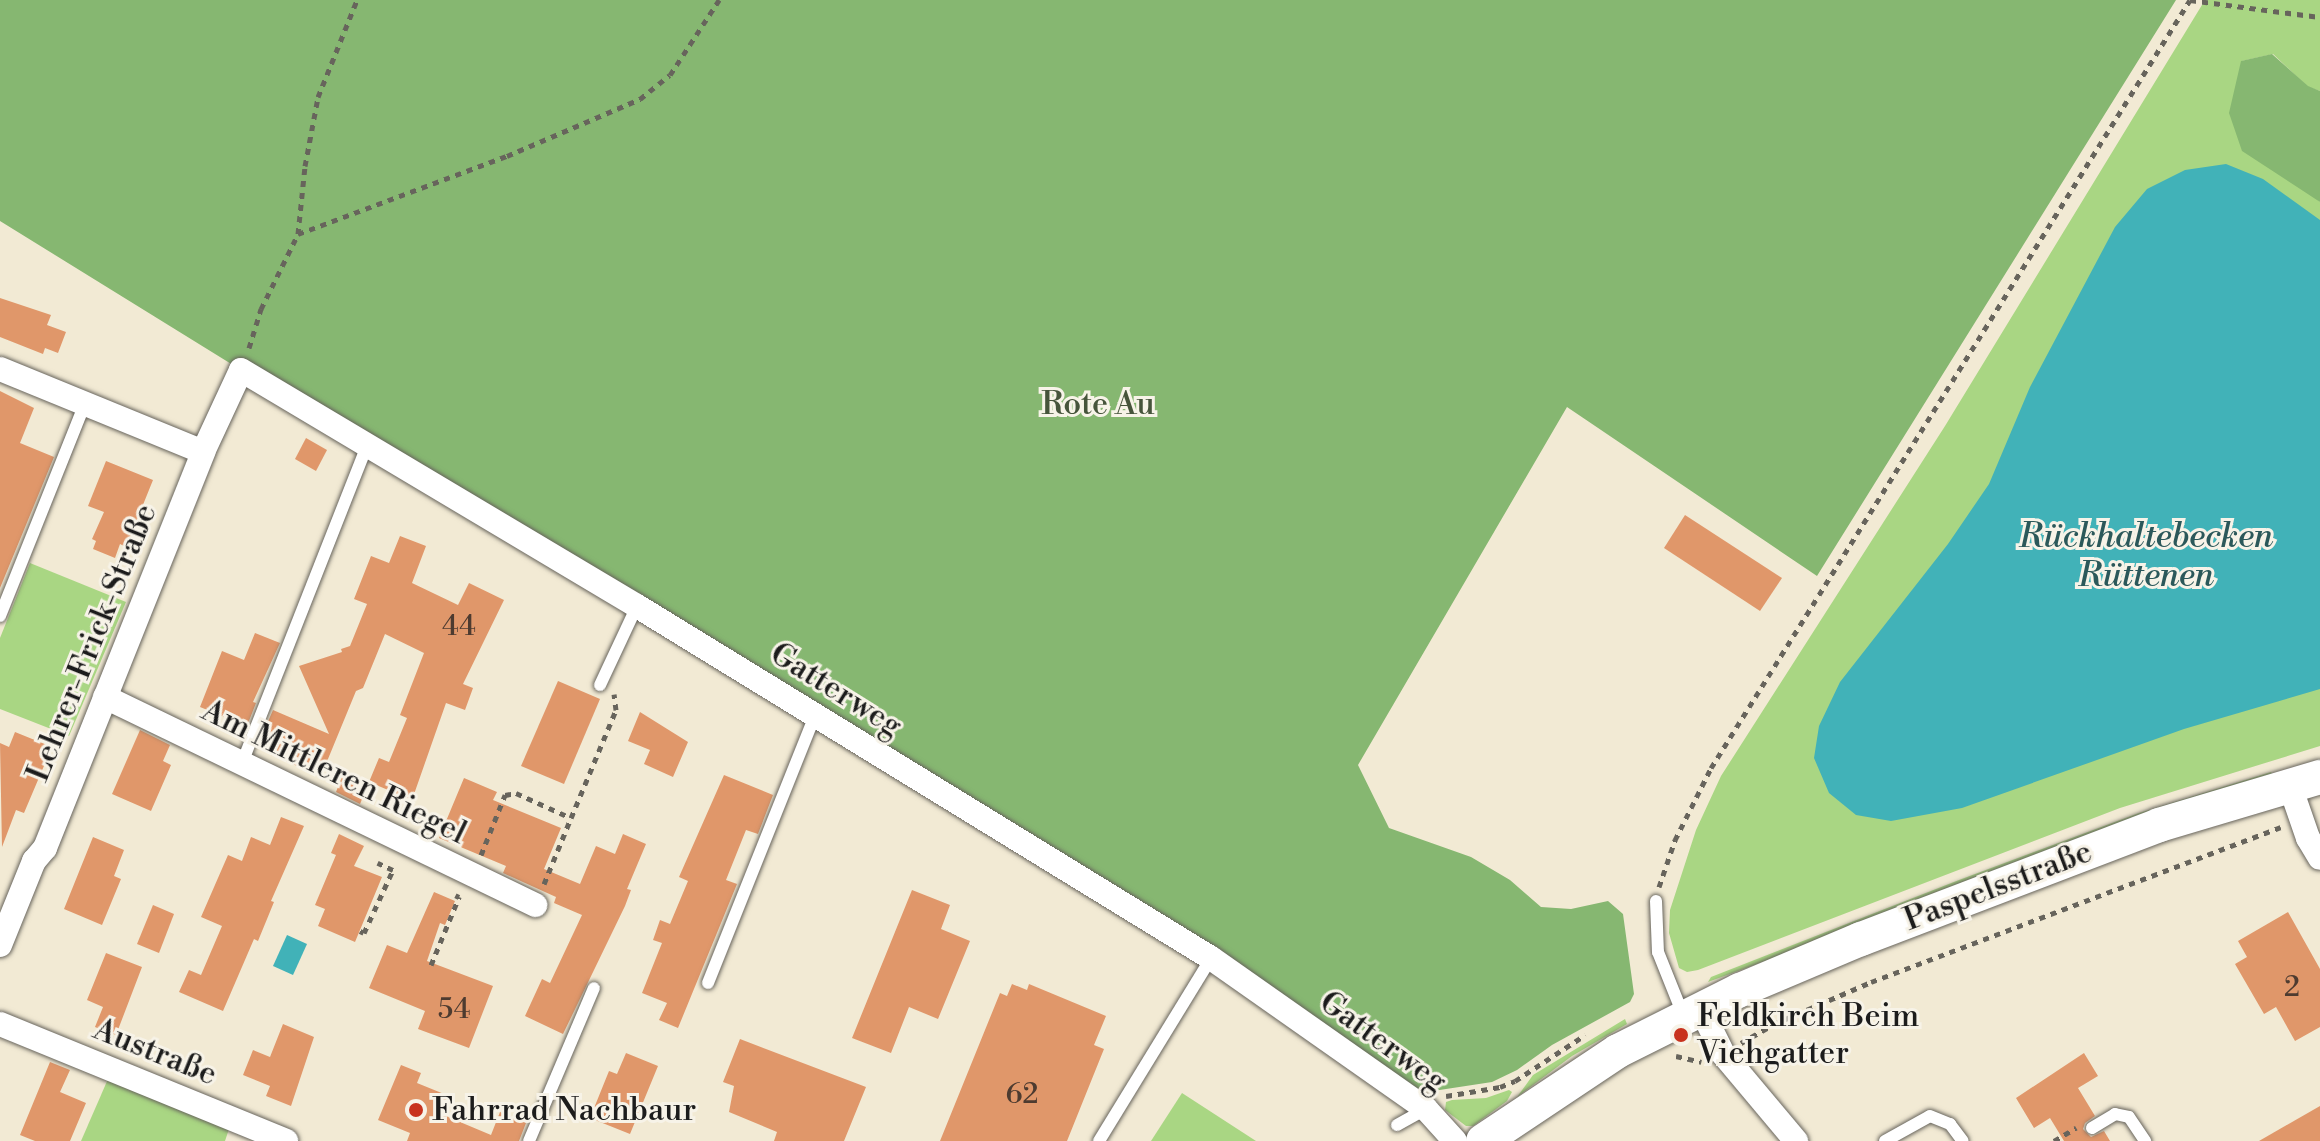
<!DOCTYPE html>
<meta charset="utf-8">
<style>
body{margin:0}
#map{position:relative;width:2320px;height:1141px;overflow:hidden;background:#f2ead4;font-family:"Libre Bodoni",serif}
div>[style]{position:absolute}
.green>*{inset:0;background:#a9d683}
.forest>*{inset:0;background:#86b771}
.water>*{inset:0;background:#41b2b8}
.building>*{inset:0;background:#e0976a}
.path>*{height:5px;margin-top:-2.5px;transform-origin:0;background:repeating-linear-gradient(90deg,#67645c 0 6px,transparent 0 12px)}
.roads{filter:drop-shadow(0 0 2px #67645c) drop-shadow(0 0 2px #67645c)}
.service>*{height:12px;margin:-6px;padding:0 6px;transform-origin:6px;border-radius:6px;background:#fff}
.minor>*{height:24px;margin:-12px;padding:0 12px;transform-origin:12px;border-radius:12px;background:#fff}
.secondary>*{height:34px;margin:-17px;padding:0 17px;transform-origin:17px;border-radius:17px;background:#fff}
.dots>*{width:22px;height:22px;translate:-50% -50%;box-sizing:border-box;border:4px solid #f7f3e8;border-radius:50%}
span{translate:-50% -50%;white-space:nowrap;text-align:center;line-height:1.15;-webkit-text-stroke:6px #f7f3e8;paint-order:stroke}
.number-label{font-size:28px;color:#4d3b30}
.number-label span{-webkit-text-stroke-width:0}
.park-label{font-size:32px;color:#46543b}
.street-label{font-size:32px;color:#1c1c1c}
.poi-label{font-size:32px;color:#1c1c1c}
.left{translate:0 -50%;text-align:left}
.water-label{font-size:34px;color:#2b585a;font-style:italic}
</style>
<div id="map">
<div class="green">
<div style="clip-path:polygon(2205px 0,2320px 0,2320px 91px,2308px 87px,2273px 54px,2242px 61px,2230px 113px,2320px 202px,2320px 746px,2120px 808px,1698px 970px,1687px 972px,1679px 968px,1669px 933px,1670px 910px,1696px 830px,1721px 776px,1945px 426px)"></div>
<div style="clip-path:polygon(30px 563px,126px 602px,69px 736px,0 709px,0 638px)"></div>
<div style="clip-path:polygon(2271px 772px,2273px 775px,1708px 982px,1711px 977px,1959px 880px,2139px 813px)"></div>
<div style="clip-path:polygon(1625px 1019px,1627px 1024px,1572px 1056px,1517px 1097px,1533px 1075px)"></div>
<div style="clip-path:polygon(108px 1079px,229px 1129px,225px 1141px,81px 1141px)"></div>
<div style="clip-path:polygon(1509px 1090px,1512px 1092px,1507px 1101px,1473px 1126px,1466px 1126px,1445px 1110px,1446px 1102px,1452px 1100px,1486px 1098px)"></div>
<div style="clip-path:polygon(1182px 1093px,1256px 1141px,1151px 1141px)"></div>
</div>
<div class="forest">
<div style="clip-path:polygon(0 0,2176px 0,1817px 576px,1567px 407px,1358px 765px,1389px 828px,1471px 857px,1510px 880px,1541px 907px,1571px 909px,1608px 901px,1623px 914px,1634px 994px,1630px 1002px,1552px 1045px,1517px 1070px,1492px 1082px,1433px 1091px,1414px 1089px,1219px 949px,241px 370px,0 221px)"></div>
<div style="clip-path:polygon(2272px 54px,2308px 86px,2320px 91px,2320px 202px,2242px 151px,2229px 113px,2241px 61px)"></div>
</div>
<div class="water">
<div style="clip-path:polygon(2226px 164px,2263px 179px,2320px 220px,2320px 689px,2184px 729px,1962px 808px,1891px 821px,1856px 815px,1829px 793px,1814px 758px,1819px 726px,1840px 682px,1948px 544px,1989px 484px,2030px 387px,2115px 227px,2147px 189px,2185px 170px)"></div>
<div style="clip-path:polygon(287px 935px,307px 944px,293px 975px,273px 966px)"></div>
</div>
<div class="building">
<div style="clip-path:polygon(0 298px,51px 315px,47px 325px,66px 332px,58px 353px,45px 348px,43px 354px,0 337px)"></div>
<div style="clip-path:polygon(0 391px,34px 408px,20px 443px,54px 457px,0 588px)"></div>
<div style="clip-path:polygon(306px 438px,327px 450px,316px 471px,295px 459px)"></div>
<div style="clip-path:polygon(106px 461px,153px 480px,126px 547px,120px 544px,115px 558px,93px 549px,96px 541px,92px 539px,104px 512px,88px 506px)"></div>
<div style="clip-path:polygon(1685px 515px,1782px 578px,1760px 611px,1664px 548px)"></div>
<div style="clip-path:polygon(400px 536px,426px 546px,412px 583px,458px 605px,469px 583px,504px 600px,463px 684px,473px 688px,465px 710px,446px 703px,412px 800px,369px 782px,379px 758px,389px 762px,407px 718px,400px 715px,424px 653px,385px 634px,363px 688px,356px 691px,321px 776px,271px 755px,277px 739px,263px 733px,273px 710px,329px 734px,299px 666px,342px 652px,341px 649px,350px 646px,367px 604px,354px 599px,371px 556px,389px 563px)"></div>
<div style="clip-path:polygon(255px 633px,280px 643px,253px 702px,256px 703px,247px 726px,200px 707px,222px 651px,244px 660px)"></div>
<div style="clip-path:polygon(558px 681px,600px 699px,564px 784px,521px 766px)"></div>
<div style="clip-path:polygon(640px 712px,688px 742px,673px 777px,644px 764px,650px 750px,628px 741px)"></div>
<div style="clip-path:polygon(140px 730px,170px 745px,163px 761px,171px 765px,151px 811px,112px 794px)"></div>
<div style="clip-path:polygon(15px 732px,52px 747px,24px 813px,16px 810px,2px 847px,0 743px,9px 747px)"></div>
<div style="clip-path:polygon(344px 772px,369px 782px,360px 804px,336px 792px)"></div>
<div style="clip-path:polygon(724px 775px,773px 795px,758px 834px,746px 830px,726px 880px,737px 884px,678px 1028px,659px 1020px,667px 1003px,642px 993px,662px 943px,653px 940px,660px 920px,670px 924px,688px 881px,679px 877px)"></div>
<div style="clip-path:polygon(464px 778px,497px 792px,493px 800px,561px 828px,544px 869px,580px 884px,596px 846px,615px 854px,623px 834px,646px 844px,627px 889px,631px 890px,625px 906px,563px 1034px,525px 1016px,542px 979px,550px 983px,582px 915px,554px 903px,556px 897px,503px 873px,506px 866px,439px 838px)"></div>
<div style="clip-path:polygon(281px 817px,304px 826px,271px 901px,274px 902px,258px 941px,254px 939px,223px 1011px,179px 992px,189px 970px,201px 975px,222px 926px,201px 917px,228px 855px,242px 861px,251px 837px,270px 845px)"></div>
<div style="clip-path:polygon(339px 834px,364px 846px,354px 866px,382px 877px,355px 942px,318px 926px,325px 909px,315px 905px,336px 855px,331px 853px)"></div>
<div style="clip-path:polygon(93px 837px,124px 850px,114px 876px,121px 879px,102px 925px,64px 909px)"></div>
<div style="clip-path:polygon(912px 890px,950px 905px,941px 929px,970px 941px,938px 1019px,909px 1007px,891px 1053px,852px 1038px)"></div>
<div style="clip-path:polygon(434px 892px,455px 901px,445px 925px,440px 923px,427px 961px,493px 986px,469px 1048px,418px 1029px,425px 1011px,369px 988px,387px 945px,407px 953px)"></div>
<div style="clip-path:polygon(153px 905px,174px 914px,159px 953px,137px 944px)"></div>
<div style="clip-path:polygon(2288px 912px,2320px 969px,2320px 1027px,2295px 1041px,2276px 1007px,2264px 1014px,2235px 964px,2247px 957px,2238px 941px)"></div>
<div style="clip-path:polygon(106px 953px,142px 967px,116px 1035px,95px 1027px,103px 1007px,87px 1000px)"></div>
<div style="clip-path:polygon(1012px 984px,1027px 990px,1029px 984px,1106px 1016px,1094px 1045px,1104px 1049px,1067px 1141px,940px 1141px,1000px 993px,1007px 996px)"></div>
<div style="clip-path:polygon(283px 1024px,314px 1037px,291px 1106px,266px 1096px,270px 1086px,243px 1075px,253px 1050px,270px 1057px)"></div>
<div style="clip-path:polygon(740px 1039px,866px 1087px,844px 1141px,774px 1141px,777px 1132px,729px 1112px,734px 1086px,723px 1082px)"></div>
<div style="clip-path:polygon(626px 1053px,658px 1066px,630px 1134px,590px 1118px,609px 1071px,617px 1074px)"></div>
<div style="clip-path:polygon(2084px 1053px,2098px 1076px,2078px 1088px,2095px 1116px,2085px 1123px,2083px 1129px,2091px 1137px,2104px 1131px,2110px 1141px,2064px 1141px,2050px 1118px,2034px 1128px,2016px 1098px)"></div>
<div style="clip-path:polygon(50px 1062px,70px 1070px,60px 1092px,86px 1103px,70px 1141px,35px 1141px,20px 1135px)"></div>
<div style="clip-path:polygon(401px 1065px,421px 1073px,417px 1083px,449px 1096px,441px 1114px,491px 1135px,500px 1112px,526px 1123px,519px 1141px,407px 1141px,410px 1133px,378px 1120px)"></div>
<div style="clip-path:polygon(2320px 1106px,2320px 1141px,2259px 1141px)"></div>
</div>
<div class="path">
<div style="left:2190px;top:0;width:131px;rotate:7.5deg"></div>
<div style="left:298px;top:234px;width:223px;rotate:-20.5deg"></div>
<div style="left:507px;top:156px;width:145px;rotate:-23.2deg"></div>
<div style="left:640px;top:99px;width:38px;rotate:-39deg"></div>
<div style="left:670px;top:75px;width:90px;rotate:-56.8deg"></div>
<div style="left:249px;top:348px;width:41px;rotate:-72.9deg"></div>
<div style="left:261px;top:309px;width:84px;rotate:-63.7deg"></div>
<div style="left:298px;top:234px;width:68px;rotate:-84.1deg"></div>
<div style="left:305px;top:166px;width:70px;rotate:-79.3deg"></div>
<div style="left:318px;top:97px;width:105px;rotate:-68.1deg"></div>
<div style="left:481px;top:855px;width:65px;rotate:-68.2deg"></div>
<div style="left:505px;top:795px;width:11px;rotate:-10deg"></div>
<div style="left:516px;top:793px;width:60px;rotate:24.4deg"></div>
<div style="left:571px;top:818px;width:117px;rotate:-67.4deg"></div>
<div style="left:616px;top:710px;width:16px;rotate:-97deg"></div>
<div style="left:544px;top:884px;width:71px;rotate:-67.8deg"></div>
<div style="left:1659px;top:887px;width:50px;rotate:-71.2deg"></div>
<div style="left:1675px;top:840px;width:80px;rotate:-63.4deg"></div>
<div style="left:1711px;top:768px;width:905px;rotate:-58.05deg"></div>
<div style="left:360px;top:931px;width:4px;rotate:27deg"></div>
<div style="left:364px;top:933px;width:69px;rotate:-65.3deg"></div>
<div style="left:393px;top:870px;width:17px;rotate:-155deg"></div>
<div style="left:431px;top:965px;width:74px;rotate:-67.6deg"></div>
<div style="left:459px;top:897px;width:4px;rotate:-153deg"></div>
<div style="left:1741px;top:1043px;width:38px;rotate:-30deg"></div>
<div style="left:1774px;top:1024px;width:106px;rotate:-23.4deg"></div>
<div style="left:1871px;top:982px;width:438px;rotate:-20.7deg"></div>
<div style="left:1676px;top:1056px;width:26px;rotate:13deg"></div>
<div style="left:1446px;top:1096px;width:55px;rotate:-9.5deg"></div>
<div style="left:1500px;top:1087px;width:16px;rotate:-22deg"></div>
<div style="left:1515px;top:1081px;width:84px;rotate:-33.3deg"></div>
<div style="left:2054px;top:1141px;width:26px;rotate:-31deg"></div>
</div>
<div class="roads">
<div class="service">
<div style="left:0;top:616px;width:228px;rotate:-68.2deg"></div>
<div style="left:600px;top:685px;width:87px;rotate:-64.9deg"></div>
<div style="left:242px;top:763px;width:342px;rotate:-68.5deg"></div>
<div style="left:1656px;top:901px;width:51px;rotate:87.8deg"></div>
<div style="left:1658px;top:952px;width:70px;rotate:68.2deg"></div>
<div style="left:708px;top:983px;width:289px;rotate:-68.2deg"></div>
<div style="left:1397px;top:1125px;width:33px;rotate:-29deg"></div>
<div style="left:2092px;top:1128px;width:27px;rotate:-31deg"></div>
<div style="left:2115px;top:1114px;width:14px;rotate:12deg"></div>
<div style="left:2129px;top:1117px;width:29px;rotate:56deg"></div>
<div style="left:529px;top:1141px;width:166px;rotate:-67deg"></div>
<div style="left:1099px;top:1141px;width:215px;rotate:-58.5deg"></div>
<div style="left:1885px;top:1141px;width:51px;rotate:-29.1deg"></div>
<div style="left:1930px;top:1116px;width:22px;rotate:22deg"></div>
<div style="left:1950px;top:1124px;width:21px;rotate:53deg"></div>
</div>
<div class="minor">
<div style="left:0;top:369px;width:219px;rotate:22.2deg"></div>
<div style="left:105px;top:697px;width:478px;rotate:25.8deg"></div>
<div style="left:2290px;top:786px;width:55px;rotate:70.9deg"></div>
<div style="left:2308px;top:838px;width:23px;rotate:59deg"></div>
<div style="left:0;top:945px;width:91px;rotate:-68deg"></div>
<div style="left:34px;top:861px;width:17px;rotate:-50deg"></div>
<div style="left:45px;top:848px;width:426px;rotate:-68.2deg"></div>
<div style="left:203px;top:452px;width:90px;rotate:-65.1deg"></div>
<div style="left:241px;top:370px;width:461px;rotate:30.8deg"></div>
<div style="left:637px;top:606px;width:673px;rotate:31.52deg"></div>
<div style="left:1211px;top:958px;width:263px;rotate:35.1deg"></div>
<div style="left:1426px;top:1109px;width:43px;rotate:47.8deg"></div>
<div style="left:1701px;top:1009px;width:50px;rotate:63.9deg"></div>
<div style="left:1723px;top:1054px;width:114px;rotate:50deg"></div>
<div style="left:0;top:1024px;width:309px;rotate:22.2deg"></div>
</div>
<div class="secondary">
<div style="left:1483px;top:1141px;width:162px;rotate:-33.7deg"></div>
<div style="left:1618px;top:1051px;width:136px;rotate:-26.6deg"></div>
<div style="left:1740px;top:990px;width:131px;rotate:-22.9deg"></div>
<div style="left:1861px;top:939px;width:319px;rotate:-20.9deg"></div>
<div style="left:2159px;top:825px;width:168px;rotate:-16.6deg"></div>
</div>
</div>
<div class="dots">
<div style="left:1681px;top:1035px;background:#c8321e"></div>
<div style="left:416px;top:1110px;background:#c8321e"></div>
</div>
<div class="number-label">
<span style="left:459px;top:627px">44</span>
<span style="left:2292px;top:988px">2</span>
<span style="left:454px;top:1010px">54</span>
<span style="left:1022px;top:1095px">62</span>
</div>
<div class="park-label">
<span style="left:1098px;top:404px">Rote Au</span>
</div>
<div class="street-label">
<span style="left:92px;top:643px;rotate:-68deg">Lehrer-Frick-Straße</span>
<span style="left:836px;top:690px;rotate:32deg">Gatterweg</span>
<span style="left:334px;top:772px;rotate:26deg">Am Mittleren Riegel</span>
<span style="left:1998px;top:886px;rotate:-21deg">Paspelsstraße</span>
<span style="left:1383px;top:1042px;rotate:36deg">Gatterweg</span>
<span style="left:155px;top:1052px;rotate:22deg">Austraße</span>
</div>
<div class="poi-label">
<span class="left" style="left:1697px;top:1035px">Feldkirch Beim<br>Viehgatter</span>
<span class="left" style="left:432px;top:1110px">Fahrrad Nachbaur</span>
</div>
<div class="water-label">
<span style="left:2146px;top:557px">Rückhaltebecken<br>Rüttenen</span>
</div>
</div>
